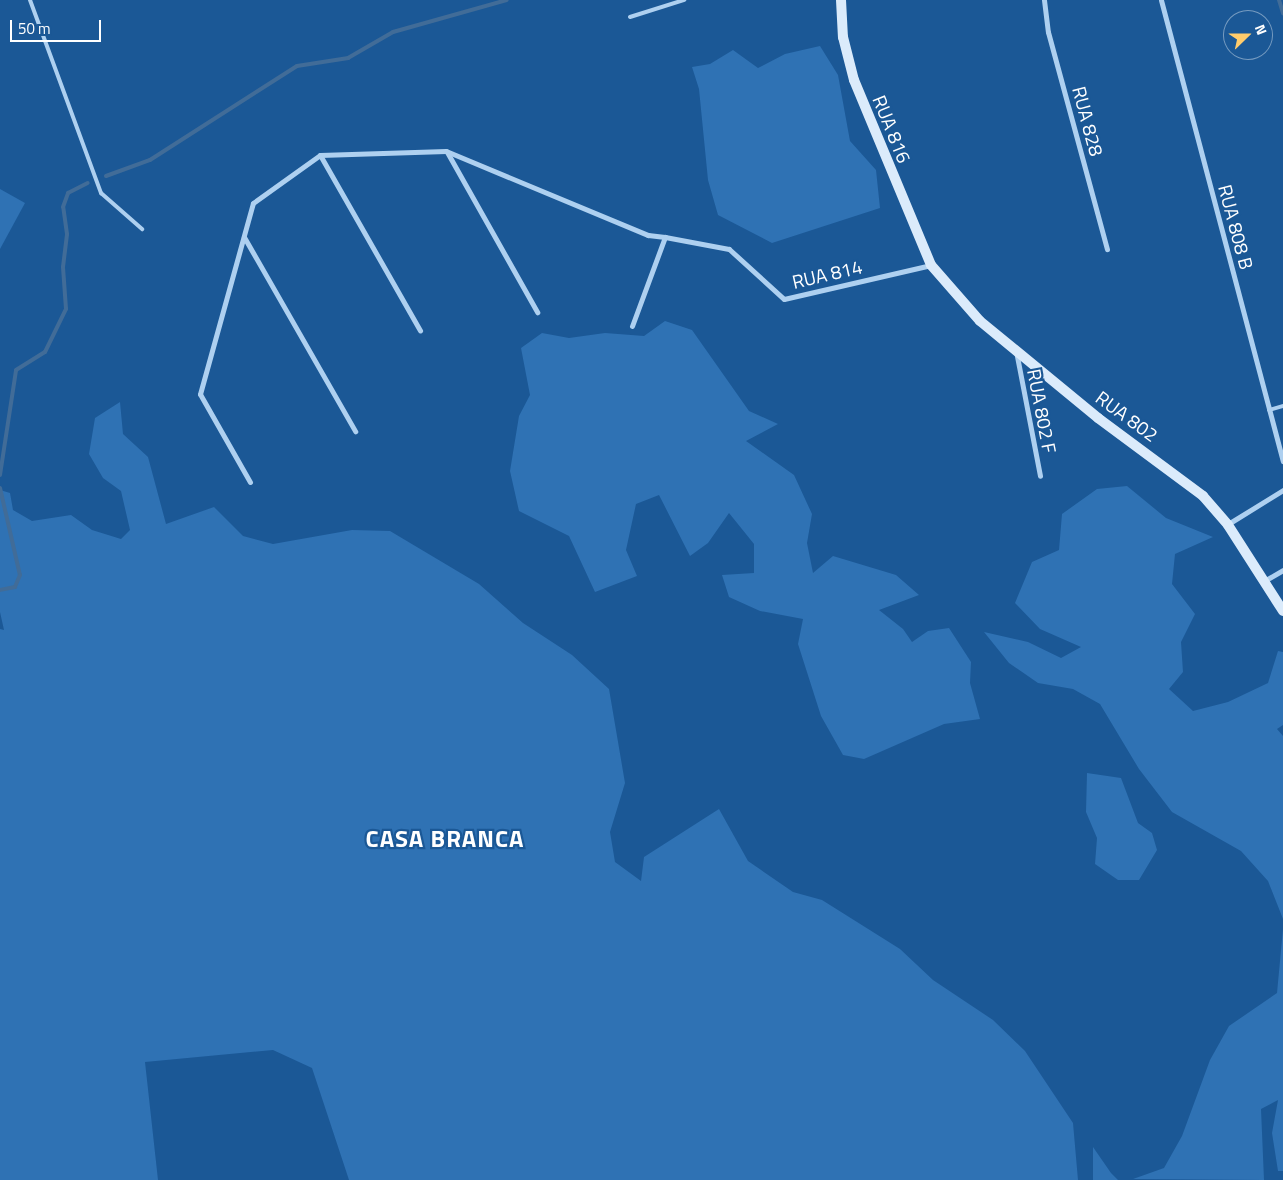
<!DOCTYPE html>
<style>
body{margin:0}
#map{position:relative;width:1283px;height:1180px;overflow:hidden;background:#1b5896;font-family:"Titillium Web",sans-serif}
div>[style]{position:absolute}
.green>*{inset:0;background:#2f72b4}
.stream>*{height:4px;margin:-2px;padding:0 2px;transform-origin:2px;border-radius:2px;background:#416c98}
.service>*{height:4px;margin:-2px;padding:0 2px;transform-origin:2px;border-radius:2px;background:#aed0f0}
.minor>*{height:5px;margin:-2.5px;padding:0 2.5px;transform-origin:2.5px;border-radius:2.5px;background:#aed0f0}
.secondary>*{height:10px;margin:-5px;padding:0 5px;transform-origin:5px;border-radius:5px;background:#dbebfb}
span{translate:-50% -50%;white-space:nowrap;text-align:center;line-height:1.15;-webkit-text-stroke:4.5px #1b5896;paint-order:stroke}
.street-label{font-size:19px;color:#fff}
.district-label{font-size:24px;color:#fff;font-weight:700;letter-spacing:1px}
.north{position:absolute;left:1223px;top:10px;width:50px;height:50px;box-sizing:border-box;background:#1b5896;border:1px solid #769bc0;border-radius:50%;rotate:68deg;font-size:14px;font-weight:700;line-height:20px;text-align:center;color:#fff}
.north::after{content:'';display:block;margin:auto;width:18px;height:22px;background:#ffcc6c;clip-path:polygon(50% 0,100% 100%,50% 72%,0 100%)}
.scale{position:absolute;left:10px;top:20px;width:91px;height:22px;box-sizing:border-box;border:2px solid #fff;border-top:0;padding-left:6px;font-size:15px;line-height:18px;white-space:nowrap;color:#fff;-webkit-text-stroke:4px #1b5896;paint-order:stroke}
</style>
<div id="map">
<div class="green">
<div style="clip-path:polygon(820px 46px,838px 75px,850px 141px,876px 170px,880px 208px,772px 243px,718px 215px,708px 180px,699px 89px,692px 67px,710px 64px,733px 50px,758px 68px,785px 54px)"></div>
<div style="clip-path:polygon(0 189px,25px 203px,0 249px)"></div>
<div style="clip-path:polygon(665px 321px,692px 330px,749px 411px,778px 424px,746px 441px,794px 475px,812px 514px,807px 543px,813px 573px,833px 556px,896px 575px,919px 595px,879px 610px,903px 629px,912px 642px,928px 631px,949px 628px,971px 662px,970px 683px,980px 719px,944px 724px,864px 759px,843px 755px,821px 716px,798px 644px,803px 619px,760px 611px,729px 597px,722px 575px,754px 573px,754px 544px,729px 513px,708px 543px,690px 556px,659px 495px,636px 504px,626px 550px,637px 576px,595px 592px,569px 536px,519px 511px,510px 471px,519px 416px,530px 395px,521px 348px,542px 333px,569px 338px,605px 333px,644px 336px)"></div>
<div style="clip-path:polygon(120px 402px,123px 434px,148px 457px,166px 524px,214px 507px,243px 536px,273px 544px,352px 530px,390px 531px,479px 584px,523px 623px,572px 655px,609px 689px,625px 783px,610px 832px,615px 862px,641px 881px,644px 857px,719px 809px,748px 861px,793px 892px,822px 900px,900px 949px,933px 980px,993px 1020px,1025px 1051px,1073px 1123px,1078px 1180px,349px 1180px,312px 1068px,273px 1050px,145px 1062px,158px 1180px,0 1180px,0 629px,4px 630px,0 612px,0 490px,10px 493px,13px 510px,32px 521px,71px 515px,92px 530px,121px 539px,130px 530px,121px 491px,103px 478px,89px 454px,95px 418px)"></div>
<div style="clip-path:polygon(1127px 486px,1166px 518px,1213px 537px,1175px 554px,1172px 584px,1195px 614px,1181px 642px,1183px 672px,1169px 689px,1193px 711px,1228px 702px,1268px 683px,1278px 651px,1283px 652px,1283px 725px,1277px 729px,1283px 736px,1283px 919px,1268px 881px,1241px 851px,1172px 812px,1139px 769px,1100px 704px,1073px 689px,1038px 683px,1009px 663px,984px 632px,1028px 642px,1061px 658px,1081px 647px,1040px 629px,1015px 603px,1032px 562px,1059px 550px,1062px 514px,1097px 489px)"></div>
<div style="clip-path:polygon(1087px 773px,1121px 778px,1138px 823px,1152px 833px,1157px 850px,1139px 880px,1118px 880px,1095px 864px,1097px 838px,1086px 812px)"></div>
<div style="clip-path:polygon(1283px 929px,1283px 1171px,1278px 1171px,1272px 1133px,1278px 1100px,1261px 1109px,1264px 1180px,1133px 1179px,1164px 1168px,1182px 1136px,1210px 1060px,1229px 1026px,1277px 993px)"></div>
<div style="clip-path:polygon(1093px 1147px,1111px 1173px,1118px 1180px,1093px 1180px)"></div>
</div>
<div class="stream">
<div style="left:1279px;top:0;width:14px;rotate:73deg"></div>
<div style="left:106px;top:176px;width:47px;rotate:-20deg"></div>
<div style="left:150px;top:160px;width:174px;rotate:-32.6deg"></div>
<div style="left:297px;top:66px;width:52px;rotate:-8.9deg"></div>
<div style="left:348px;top:58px;width:52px;rotate:-30deg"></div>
<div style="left:393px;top:32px;width:118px;rotate:-15.7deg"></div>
<div style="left:0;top:475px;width:106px;rotate:-81.3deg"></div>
<div style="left:16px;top:370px;width:34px;rotate:-32deg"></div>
<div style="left:45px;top:352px;width:48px;rotate:-64deg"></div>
<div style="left:66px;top:309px;width:42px;rotate:-94.1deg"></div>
<div style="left:63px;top:267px;width:33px;rotate:-83deg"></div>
<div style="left:67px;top:234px;width:27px;rotate:-98deg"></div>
<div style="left:63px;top:207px;width:15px;rotate:-70deg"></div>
<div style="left:68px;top:193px;width:22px;rotate:-27deg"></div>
<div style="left:0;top:488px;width:89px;rotate:77.1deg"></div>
<div style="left:20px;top:575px;width:13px;rotate:113deg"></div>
<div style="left:15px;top:587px;width:15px;rotate:169deg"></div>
</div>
<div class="service">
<div style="left:30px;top:0;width:206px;rotate:69.8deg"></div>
<div style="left:101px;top:193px;width:55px;rotate:41.3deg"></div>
<div style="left:630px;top:17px;width:57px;rotate:-17.5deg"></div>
<div style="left:1269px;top:410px;width:15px;rotate:-16deg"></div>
</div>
<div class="minor">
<div style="left:1044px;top:0;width:32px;rotate:83deg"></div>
<div style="left:1048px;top:32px;width:225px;rotate:74.8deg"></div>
<div style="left:1161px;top:0;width:477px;rotate:75.2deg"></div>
<div style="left:447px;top:152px;width:184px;rotate:60.6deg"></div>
<div style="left:320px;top:155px;width:202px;rotate:60.3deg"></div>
<div style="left:244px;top:237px;width:224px;rotate:60.2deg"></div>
<div style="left:632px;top:326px;width:95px;rotate:-69.7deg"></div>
<div style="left:665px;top:237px;width:65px;rotate:10.6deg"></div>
<div style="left:729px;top:249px;width:74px;rotate:42.3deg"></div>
<div style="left:784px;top:299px;width:151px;rotate:-13deg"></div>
<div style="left:1016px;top:351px;width:127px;rotate:79.1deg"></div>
<div style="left:250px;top:482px;width:101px;rotate:-119.6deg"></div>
<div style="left:200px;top:394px;width:198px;rotate:-74.5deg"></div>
<div style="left:253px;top:203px;width:82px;rotate:-35.6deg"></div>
<div style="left:320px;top:155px;width:126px;rotate:-1.8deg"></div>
<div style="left:446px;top:151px;width:219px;rotate:22.6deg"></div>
<div style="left:648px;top:235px;width:17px;rotate:7deg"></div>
<div style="left:1228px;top:524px;width:65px;rotate:-31.7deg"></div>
<div style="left:1264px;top:581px;width:22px;rotate:-30deg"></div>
</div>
<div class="secondary">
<div style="left:841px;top:0;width:37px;rotate:87deg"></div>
<div style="left:843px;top:37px;width:44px;rotate:75.7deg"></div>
<div style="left:854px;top:80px;width:200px;rotate:67.4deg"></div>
<div style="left:931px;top:265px;width:74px;rotate:48.8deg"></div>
<div style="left:980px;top:321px;width:153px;rotate:39.4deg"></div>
<div style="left:1098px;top:418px;width:131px;rotate:36.6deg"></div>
<div style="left:1203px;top:496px;width:38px;rotate:49deg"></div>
<div style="left:1228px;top:525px;width:102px;rotate:57.4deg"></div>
</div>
<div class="street-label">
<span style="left:1088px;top:121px;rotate:75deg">RUA 828</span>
<span style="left:892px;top:129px;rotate:68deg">RUA 816</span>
<span style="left:1236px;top:227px;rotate:75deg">RUA 808 B</span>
<span style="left:827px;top:274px;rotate:-13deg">RUA 814</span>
<span style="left:1042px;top:411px;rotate:79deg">RUA 802 F</span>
<span style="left:1127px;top:416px;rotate:36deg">RUA 802</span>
</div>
<div class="district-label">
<span style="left:445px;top:839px">CASA BRANCA</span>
</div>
<div class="north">N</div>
<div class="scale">50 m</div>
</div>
